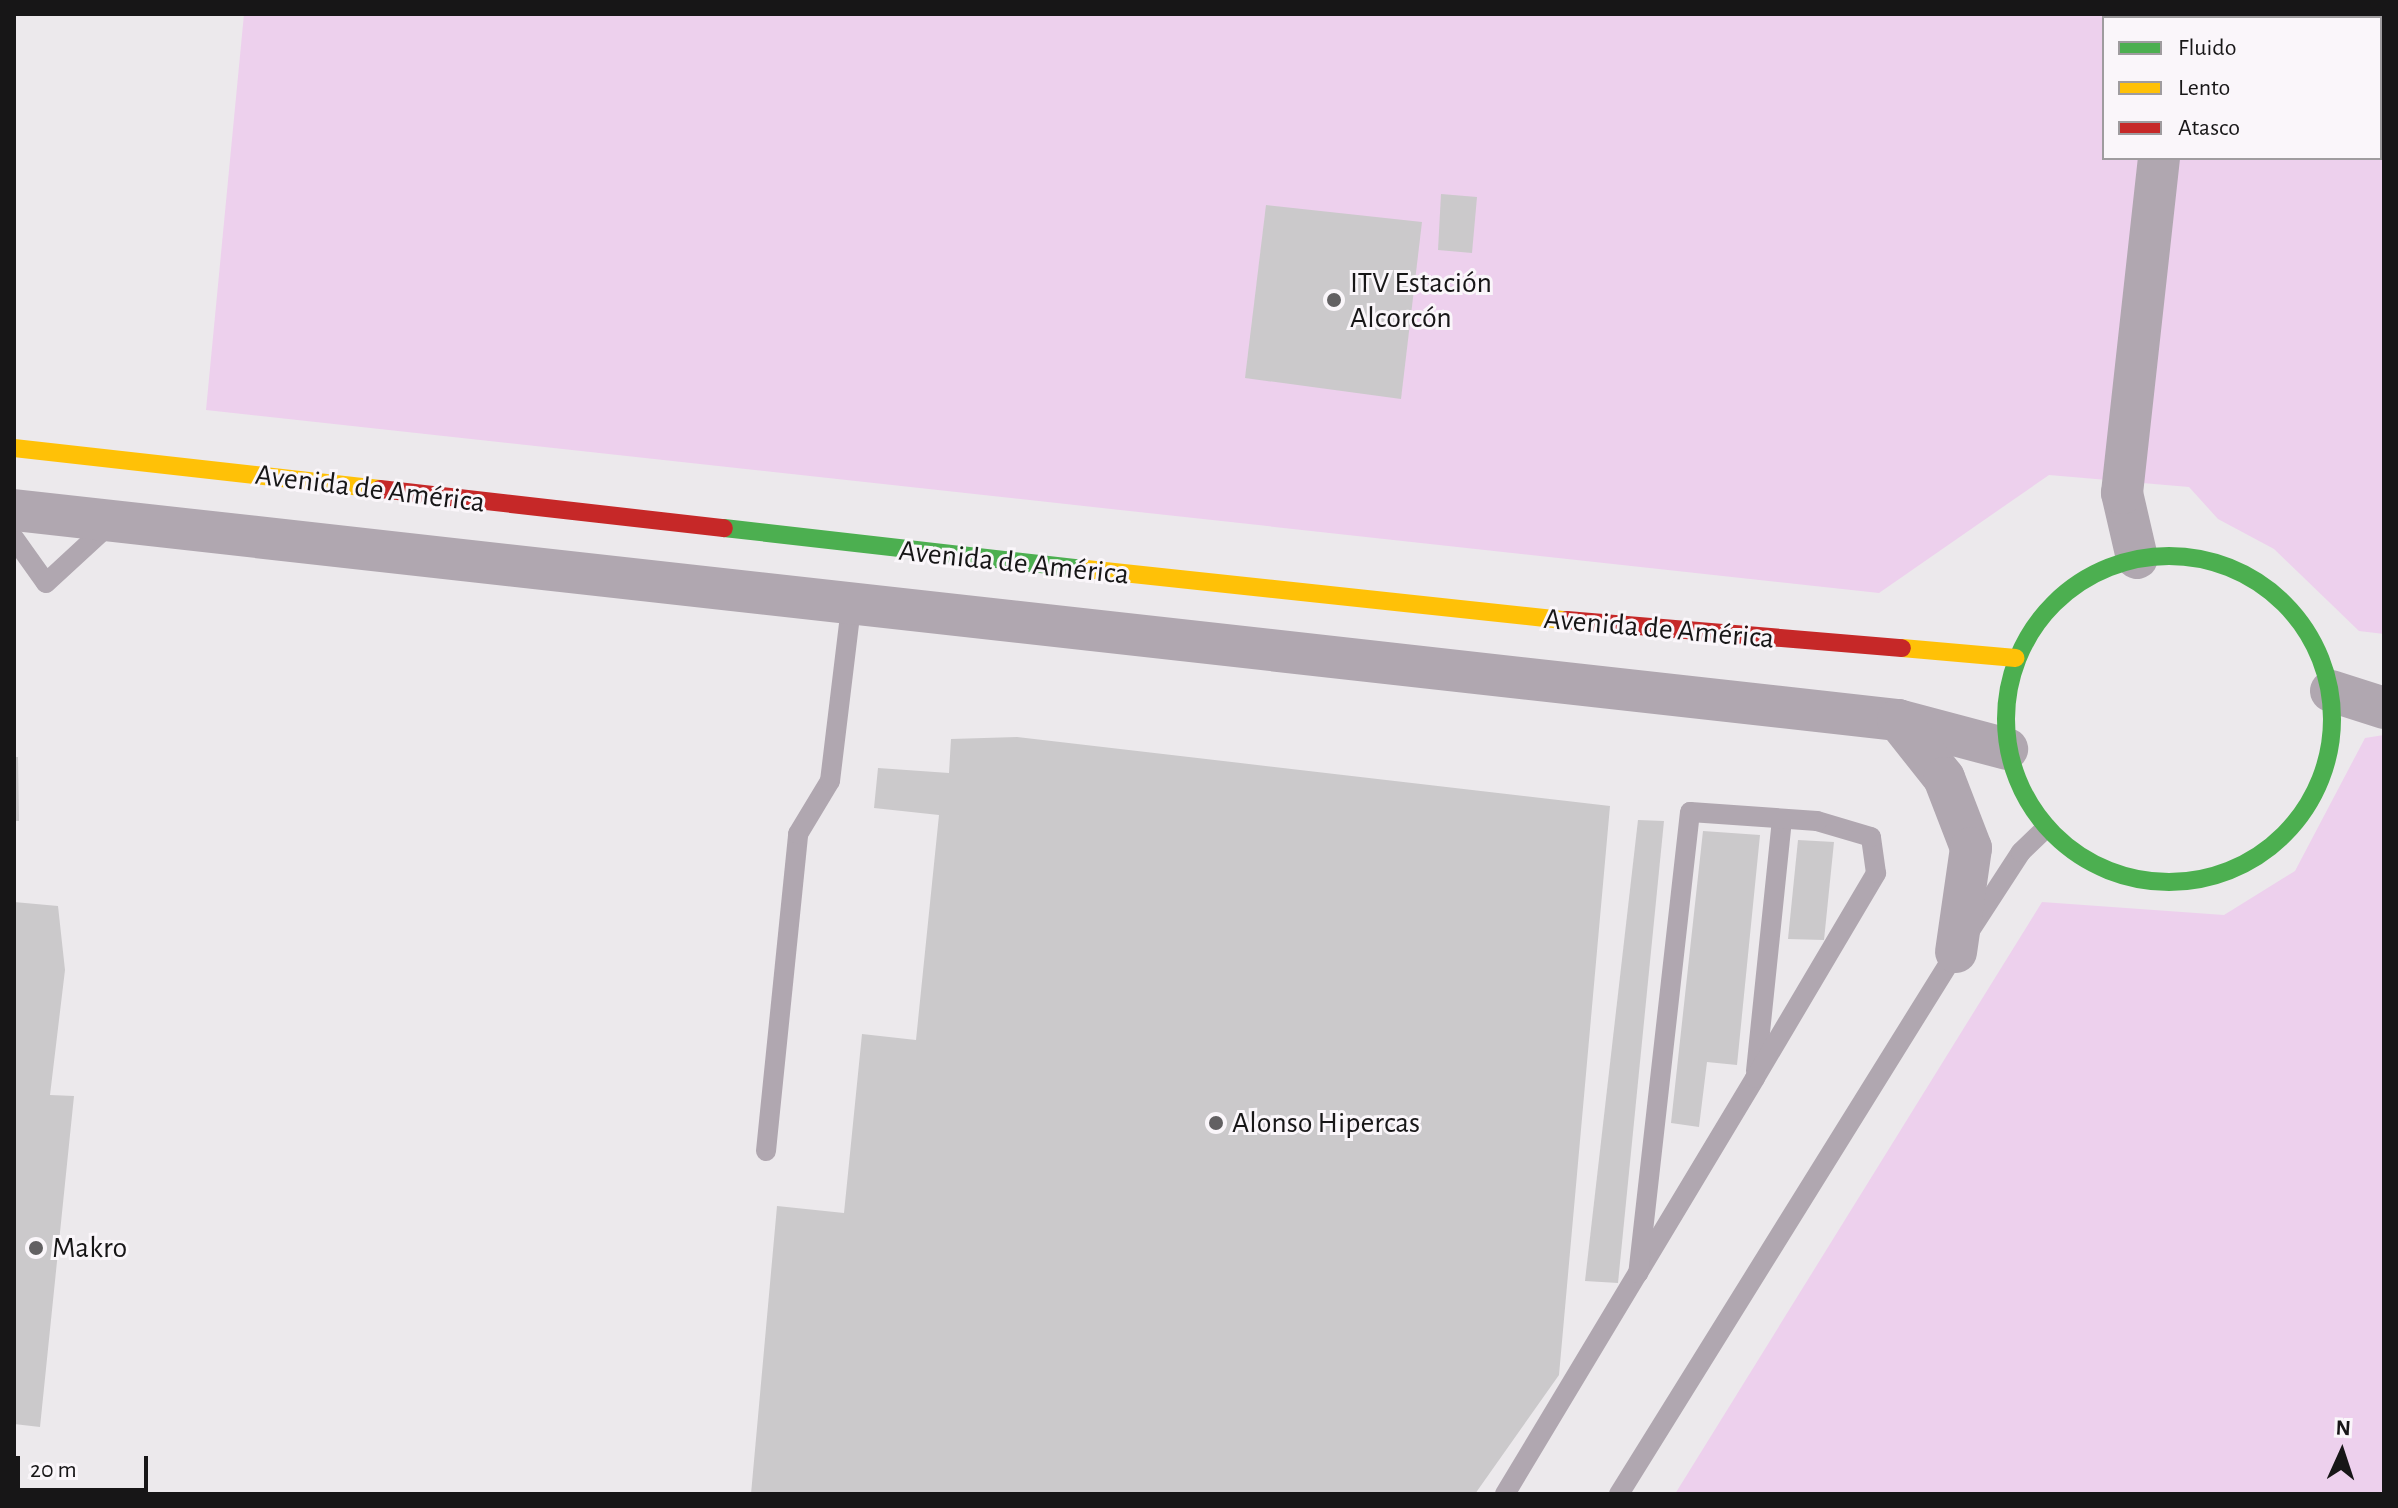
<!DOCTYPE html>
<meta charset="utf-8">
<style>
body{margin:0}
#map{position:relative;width:2398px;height:1508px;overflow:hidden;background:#ece9ec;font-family:"Alegreya Sans",sans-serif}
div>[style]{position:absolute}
.green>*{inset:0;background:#edd0ed}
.building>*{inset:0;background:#cbc9cb}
.path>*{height:5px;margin-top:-2.5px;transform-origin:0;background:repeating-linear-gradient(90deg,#b0acb0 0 4px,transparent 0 10px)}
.lane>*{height:20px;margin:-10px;padding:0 10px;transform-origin:10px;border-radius:10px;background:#b0a7b0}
.street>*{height:42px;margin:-21px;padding:0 21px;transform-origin:21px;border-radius:21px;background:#b0a7b0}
.fast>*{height:18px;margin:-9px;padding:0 9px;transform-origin:9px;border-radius:9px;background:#4caf50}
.fast>.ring{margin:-9px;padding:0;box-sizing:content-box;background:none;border:18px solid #4caf50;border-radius:50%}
.slow>*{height:18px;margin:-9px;padding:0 9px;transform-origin:9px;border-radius:9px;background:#ffc107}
.jam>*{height:18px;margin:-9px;padding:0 9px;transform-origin:9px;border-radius:9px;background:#c62828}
.dots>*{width:22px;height:22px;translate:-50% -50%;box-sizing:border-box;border:4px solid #faf6fa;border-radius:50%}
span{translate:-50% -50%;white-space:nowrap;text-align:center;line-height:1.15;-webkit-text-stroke:6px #faf6fa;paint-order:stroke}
.poi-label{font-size:30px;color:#171617}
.left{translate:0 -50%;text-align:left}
.street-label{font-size:30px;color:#171617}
.frame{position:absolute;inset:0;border:16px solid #171617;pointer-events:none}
.legend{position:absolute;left:2102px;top:16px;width:280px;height:144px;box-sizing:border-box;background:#faf6fa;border:2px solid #9f9c9f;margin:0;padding:10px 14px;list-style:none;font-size:24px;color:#171617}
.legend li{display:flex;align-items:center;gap:16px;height:40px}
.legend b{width:40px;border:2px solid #9f9c9f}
.north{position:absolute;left:2302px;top:1412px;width:80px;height:80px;-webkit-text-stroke:6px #faf6fa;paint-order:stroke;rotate:3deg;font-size:22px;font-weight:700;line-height:32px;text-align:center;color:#171617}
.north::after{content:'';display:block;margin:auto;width:28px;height:36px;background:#171617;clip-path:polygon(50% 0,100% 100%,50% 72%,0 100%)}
.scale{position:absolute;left:16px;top:1456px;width:132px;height:36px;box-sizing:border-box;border:4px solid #171617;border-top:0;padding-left:10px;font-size:24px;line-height:28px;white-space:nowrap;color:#171617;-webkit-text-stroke:6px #faf6fa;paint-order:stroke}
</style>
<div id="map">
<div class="green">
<div style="clip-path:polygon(evenodd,244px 14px,2384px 14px,2384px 634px,2359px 631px,2274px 549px,2218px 519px,2189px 487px,2049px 475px,1879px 593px,206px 410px,244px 14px,2104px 18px,2380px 18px,2380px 158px,2104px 158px,2104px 18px)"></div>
<div style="clip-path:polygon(2384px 735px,2384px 1494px,1675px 1494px,2042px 902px,2224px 915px,2295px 871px,2365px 738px)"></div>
</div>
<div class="building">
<div style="clip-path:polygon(1441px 194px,1477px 197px,1472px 253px,1438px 250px)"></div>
<div style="clip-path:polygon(1266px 205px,1422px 222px,1401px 399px,1245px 378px)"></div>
<div style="clip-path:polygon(1017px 737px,1610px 806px,1559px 1375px,1475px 1494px,751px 1494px,777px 1206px,844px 1213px,862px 1034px,916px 1040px,939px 815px,874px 808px,878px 768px,949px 773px,951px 739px)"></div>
<div style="clip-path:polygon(14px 757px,18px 757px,19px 821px,14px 821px)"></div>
<div style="clip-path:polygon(1638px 820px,1664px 821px,1618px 1283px,1585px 1281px)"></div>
<div style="clip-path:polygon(1703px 831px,1760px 835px,1737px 1065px,1707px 1062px,1699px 1127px,1671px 1123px)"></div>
<div style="clip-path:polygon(1798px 840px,1834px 842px,1824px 940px,1788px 939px)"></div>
<div style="clip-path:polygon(14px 902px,58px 906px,65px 970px,50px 1095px,74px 1096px,40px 1427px,14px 1424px)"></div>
</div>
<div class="path">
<div style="left:2132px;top:18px;width:4px;rotate:-76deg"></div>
</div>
<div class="lane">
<div style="left:14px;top:538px;width:55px;rotate:54.6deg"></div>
<div style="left:46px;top:583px;width:88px;rotate:-42.7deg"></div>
<div style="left:1756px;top:1071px;width:253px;rotate:-84.1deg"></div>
<div style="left:766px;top:1151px;width:319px;rotate:-84.2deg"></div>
<div style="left:798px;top:834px;width:62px;rotate:-58.9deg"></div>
<div style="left:830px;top:781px;width:183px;rotate:-83.1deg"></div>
<div style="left:1505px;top:1494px;width:258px;rotate:-59deg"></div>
<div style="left:1638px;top:1273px;width:227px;rotate:-59deg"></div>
<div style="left:1755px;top:1078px;width:238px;rotate:-59.4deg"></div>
<div style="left:1876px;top:873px;width:36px;rotate:-98deg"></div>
<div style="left:1871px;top:837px;width:56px;rotate:-163.5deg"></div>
<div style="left:1817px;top:821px;width:127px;rotate:-175.9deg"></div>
<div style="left:1690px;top:812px;width:464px;rotate:96.4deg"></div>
<div style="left:1619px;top:1494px;width:638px;rotate:-58.13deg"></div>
<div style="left:1956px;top:952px;width:119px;rotate:-57deg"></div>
<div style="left:2021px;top:852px;width:35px;rotate:-44deg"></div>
</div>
<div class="street">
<div style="left:14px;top:510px;width:1896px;rotate:6.36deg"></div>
<div style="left:1898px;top:720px;width:113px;rotate:14.9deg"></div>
<div style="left:2137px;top:558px;width:67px;rotate:-103deg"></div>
<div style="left:2122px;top:493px;width:337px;rotate:-83.7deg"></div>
<div style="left:2331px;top:691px;width:56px;rotate:17.8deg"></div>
<div style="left:1898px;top:720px;width:74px;rotate:51.6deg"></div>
<div style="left:1944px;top:778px;width:75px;rotate:68.9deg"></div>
<div style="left:1971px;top:848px;width:105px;rotate:98.2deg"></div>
</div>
<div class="fast">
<div style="left:724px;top:528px;width:364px;rotate:6.5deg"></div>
<div class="ring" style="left:2006px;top:556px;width:308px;height:308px"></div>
</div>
<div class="slow">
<div style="left:14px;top:448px;width:368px;rotate:6.4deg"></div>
<div style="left:1086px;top:569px;width:484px;rotate:6.1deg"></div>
<div style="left:1902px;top:648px;width:114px;rotate:5deg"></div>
</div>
<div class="jam">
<div style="left:380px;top:489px;width:346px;rotate:6.5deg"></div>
<div style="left:1567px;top:620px;width:336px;rotate:4.8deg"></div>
</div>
<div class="dots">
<div style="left:1334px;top:300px;background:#626062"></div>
<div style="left:1216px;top:1123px;background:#626062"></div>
<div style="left:36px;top:1248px;background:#626062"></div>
</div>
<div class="poi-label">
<span class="left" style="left:1350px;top:300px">ITV Estación<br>Alcorcón</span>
<span class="left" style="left:1232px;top:1123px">Alonso Hipercas</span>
<span class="left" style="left:52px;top:1248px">Makro</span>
</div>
<div class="street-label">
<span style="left:370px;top:489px;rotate:7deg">Avenida de América</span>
<span style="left:1014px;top:563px;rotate:6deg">Avenida de América</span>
<span style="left:1659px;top:629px;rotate:5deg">Avenida de América</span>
</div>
<div class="frame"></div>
<ul class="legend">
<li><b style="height:10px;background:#4caf50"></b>Fluido</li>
<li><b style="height:10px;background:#ffc107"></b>Lento</li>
<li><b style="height:10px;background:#c62828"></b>Atasco</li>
</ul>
<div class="north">N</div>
<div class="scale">20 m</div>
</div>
